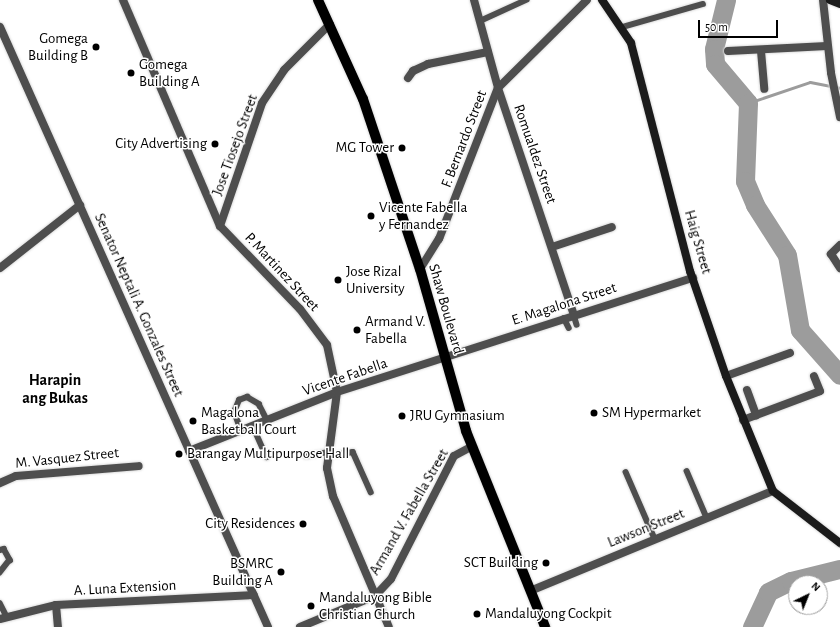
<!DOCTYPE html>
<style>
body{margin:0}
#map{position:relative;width:840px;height:627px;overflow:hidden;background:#fff;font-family:"Alegreya Sans",sans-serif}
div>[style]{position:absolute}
.stream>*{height:3px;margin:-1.5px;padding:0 1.5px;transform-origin:1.5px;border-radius:1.5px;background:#9c9c9c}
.river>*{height:19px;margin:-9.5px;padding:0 9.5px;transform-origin:9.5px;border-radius:9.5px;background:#9c9c9c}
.roads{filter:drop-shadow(0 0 1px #dbdbdb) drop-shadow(0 0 1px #dbdbdb)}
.lane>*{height:5.5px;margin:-2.75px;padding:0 2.75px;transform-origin:2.75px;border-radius:2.75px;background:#4e4e4e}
.street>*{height:8px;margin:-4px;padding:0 4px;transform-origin:4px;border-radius:4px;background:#4e4e4e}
.secondary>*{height:8px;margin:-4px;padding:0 4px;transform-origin:4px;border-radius:4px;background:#1b1b1b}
.primary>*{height:10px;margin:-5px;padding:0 5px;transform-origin:5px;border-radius:5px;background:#000}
.dots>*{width:11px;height:11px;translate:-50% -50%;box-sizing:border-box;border:2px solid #fff;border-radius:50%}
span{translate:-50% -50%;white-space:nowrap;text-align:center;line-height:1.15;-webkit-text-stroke:3px #fff;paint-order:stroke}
.poi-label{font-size:15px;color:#000}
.right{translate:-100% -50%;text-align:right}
.left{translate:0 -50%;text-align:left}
.street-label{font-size:15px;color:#000}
.neighbourhood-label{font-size:16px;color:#000;font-weight:700}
.north{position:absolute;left:788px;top:575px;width:40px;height:40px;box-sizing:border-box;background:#fff;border:1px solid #999;border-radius:50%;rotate:43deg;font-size:11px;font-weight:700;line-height:16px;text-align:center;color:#000}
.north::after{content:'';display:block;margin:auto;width:14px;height:18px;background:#000;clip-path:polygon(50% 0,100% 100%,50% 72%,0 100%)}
.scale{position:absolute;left:698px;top:20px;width:80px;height:18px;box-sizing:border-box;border:2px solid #000;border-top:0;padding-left:5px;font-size:12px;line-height:14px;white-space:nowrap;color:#000;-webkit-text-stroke:3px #fff;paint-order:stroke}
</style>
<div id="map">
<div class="stream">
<div style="left:748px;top:103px;width:65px;rotate:-18.7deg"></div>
<div style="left:810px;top:82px;width:31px;rotate:11deg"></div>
</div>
<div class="river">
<div style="left:726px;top:0;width:50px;rotate:103.8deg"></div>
<div style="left:714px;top:49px;width:15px;rotate:86deg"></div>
<div style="left:715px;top:64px;width:51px;rotate:49.8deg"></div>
<div style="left:748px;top:103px;width:78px;rotate:92.2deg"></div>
<div style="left:745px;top:181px;width:26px;rotate:67deg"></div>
<div style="left:755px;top:205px;width:59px;rotate:57.4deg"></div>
<div style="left:787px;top:255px;width:76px;rotate:80.2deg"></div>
<div style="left:800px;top:330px;width:60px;rotate:48.4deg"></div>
<div style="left:752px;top:627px;width:38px;rotate:-65deg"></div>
<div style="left:768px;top:592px;width:25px;rotate:-26deg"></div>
<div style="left:791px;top:581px;width:50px;rotate:-13.8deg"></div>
</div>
<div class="roads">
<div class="lane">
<div style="left:480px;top:21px;width:51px;rotate:-24.5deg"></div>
<div style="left:623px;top:27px;width:83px;rotate:-16deg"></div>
<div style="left:574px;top:315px;width:10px;rotate:73deg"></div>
<div style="left:564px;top:318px;width:11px;rotate:63deg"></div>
<div style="left:253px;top:426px;width:34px;rotate:66deg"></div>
<div style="left:241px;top:431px;width:20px;rotate:-110deg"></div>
<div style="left:234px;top:412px;width:13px;rotate:-67deg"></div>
<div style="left:239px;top:400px;width:9px;rotate:-21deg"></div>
<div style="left:247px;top:397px;width:14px;rotate:30deg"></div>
<div style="left:259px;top:404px;width:18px;rotate:63deg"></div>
<div style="left:306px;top:456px;width:23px;rotate:-10deg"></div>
<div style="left:328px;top:456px;width:25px;rotate:-9deg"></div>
<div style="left:353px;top:452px;width:44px;rotate:65.8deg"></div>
<div style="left:687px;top:471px;width:51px;rotate:66.9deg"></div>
<div style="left:626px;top:472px;width:73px;rotate:66.6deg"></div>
<div style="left:0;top:550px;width:4px;rotate:-14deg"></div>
<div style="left:4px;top:549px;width:13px;rotate:61deg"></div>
<div style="left:10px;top:560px;width:16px;rotate:128deg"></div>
<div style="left:0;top:603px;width:16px;rotate:63deg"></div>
</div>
<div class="street">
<div style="left:123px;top:0;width:246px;rotate:66.8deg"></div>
<div style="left:220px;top:226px;width:115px;rotate:46.1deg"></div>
<div style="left:300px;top:309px;width:45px;rotate:53.1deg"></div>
<div style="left:327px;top:345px;width:48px;rotate:78deg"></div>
<div style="left:337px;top:392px;width:77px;rotate:97.5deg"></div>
<div style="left:327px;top:468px;width:29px;rotate:78deg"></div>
<div style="left:333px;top:496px;width:142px;rotate:66.9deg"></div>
<div style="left:474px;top:0;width:91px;rotate:74.7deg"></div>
<div style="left:498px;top:88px;width:239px;rotate:71.5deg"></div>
<div style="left:823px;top:0;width:73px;rotate:83.7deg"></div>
<div style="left:831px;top:73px;width:45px;rotate:78.4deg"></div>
<div style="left:0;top:27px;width:657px;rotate:65.93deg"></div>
<div style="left:728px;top:51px;width:99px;rotate:-2.9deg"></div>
<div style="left:761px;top:51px;width:38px;rotate:85deg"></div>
<div style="left:408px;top:78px;width:9px;rotate:-54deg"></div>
<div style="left:413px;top:71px;width:17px;rotate:-25deg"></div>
<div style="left:428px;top:64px;width:61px;rotate:-11.3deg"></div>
<div style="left:220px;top:226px;width:130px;rotate:-71.1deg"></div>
<div style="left:262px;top:103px;width:40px;rotate:-56deg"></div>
<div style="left:284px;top:70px;width:65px;rotate:-45deg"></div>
<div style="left:840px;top:245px;width:13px;rotate:135deg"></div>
<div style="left:831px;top:254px;width:17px;rotate:57deg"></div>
<div style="left:552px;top:247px;width:63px;rotate:-18.4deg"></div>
<div style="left:0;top:268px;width:102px;rotate:-38.2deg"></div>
<div style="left:420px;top:269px;width:36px;rotate:-58deg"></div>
<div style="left:439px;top:239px;width:162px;rotate:-68.7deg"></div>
<div style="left:498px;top:88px;width:125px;rotate:-44.7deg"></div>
<div style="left:726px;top:376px;width:68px;rotate:-19.8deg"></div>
<div style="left:747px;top:390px;width:27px;rotate:70deg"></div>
<div style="left:743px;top:420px;width:82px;rotate:-20.6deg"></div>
<div style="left:820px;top:391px;width:16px;rotate:-112deg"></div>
<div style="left:189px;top:451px;width:159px;rotate:-21.7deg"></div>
<div style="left:337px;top:392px;width:374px;rotate:-17.8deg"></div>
<div style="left:0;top:483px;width:17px;rotate:-24deg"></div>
<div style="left:16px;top:476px;width:123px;rotate:-4.6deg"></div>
<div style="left:530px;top:591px;width:263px;rotate:-22.4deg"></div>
<div style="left:56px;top:605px;width:22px;rotate:85deg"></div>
<div style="left:0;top:619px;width:58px;rotate:-14deg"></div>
<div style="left:56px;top:605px;width:198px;rotate:-2.9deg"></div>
<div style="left:300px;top:627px;width:81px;rotate:-22.5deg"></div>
<div style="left:375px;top:596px;width:23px;rotate:-47deg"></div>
<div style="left:391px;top:579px;width:138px;rotate:-62.9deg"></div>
<div style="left:454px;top:456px;width:19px;rotate:-28deg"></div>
</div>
<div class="secondary">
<div style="left:602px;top:0;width:52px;rotate:56deg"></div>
<div style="left:631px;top:43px;width:236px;rotate:75.5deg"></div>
<div style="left:690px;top:271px;width:111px;rotate:71.1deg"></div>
<div style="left:726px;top:376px;width:124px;rotate:67.8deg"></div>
<div style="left:773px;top:491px;width:85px;rotate:37.8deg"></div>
<div style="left:830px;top:0;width:11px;rotate:22deg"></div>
</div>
<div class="primary">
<div style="left:318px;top:0;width:109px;rotate:65.6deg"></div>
<div style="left:363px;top:99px;width:179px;rotate:71.5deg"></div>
<div style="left:420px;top:269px;width:168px;rotate:74.1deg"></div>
<div style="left:466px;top:431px;width:211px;rotate:68deg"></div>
</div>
</div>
<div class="dots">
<div style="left:96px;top:47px;background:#000"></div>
<div style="left:131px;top:73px;background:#000"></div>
<div style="left:215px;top:144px;background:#000"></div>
<div style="left:402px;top:148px;background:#000"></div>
<div style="left:371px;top:216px;background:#000"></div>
<div style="left:338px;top:280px;background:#000"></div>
<div style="left:357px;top:330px;background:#000"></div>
<div style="left:594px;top:413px;background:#000"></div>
<div style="left:402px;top:416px;background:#000"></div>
<div style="left:193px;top:421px;background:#000"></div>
<div style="left:179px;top:454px;background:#000"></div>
<div style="left:303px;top:524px;background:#000"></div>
<div style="left:546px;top:563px;background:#000"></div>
<div style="left:281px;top:572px;background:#000"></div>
<div style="left:311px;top:606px;background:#000"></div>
<div style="left:477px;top:614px;background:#000"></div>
</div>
<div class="poi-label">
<span class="right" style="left:88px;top:47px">Gomega<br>Building B</span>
<span class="left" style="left:139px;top:73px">Gomega<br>Building A</span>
<span class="right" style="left:207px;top:144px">City Advertising</span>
<span class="right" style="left:394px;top:148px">MG Tower</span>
<span class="left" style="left:379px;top:216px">Vicente Fabella<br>y Fernandez</span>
<span class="left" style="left:346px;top:280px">Jose Rizal<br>University</span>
<span class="left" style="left:365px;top:330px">Armand V.<br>Fabella</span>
<span class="left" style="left:201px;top:421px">Magalona<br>Basketball Court</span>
<span class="left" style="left:602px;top:413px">SM Hypermarket</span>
<span class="left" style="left:410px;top:416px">JRU Gymnasium</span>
<span class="left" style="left:187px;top:454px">Barangay Multipurpose Hall</span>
<span class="right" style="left:295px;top:524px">City Residences</span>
<span class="right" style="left:273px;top:572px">BSMRC<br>Building A</span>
<span class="right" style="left:538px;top:563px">SCT Building</span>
<span class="left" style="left:319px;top:606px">Mandaluyong Bible<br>Christian Church</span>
<span class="left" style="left:485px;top:614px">Mandaluyong Cockpit</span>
</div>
<div class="street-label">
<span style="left:464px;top:139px;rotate:-69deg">F. Bernardo Street</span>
<span style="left:235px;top:145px;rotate:-70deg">Jose Tiosejo Street</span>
<span style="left:535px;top:154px;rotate:71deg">Romualdez Street</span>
<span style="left:698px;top:242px;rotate:74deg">Haig Street</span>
<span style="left:282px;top:272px;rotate:47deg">P. Martinez Street</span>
<span style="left:564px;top:304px;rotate:-18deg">E. Magalona Street</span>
<span style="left:139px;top:305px;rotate:66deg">Senator Neptali A. Gonzales Street</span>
<span style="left:446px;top:309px;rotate:74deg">Shaw Boulevard</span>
<span style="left:345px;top:377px;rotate:-19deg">Vicente Fabella</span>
<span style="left:67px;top:458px;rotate:-6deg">M. Vasquez Street</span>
<span style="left:409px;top:512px;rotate:-60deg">Armand V. Fabella Street</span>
<span style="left:646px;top:528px;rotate:-22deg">Lawson Street</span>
<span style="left:125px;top:588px;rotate:-3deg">A. Luna Extension</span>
</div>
<div class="neighbourhood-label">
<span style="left:55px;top:389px">Harapin<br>ang Bukas</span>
</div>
<div class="north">N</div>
<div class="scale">50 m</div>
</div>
